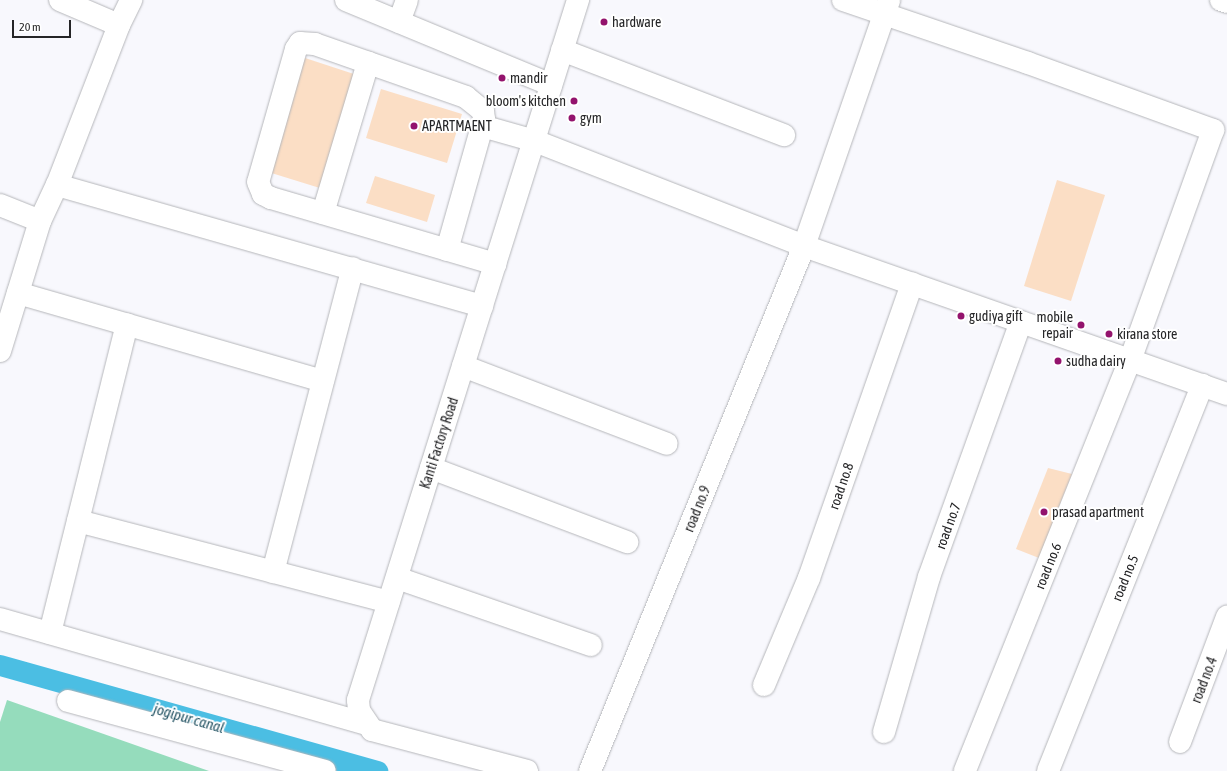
<!DOCTYPE html>
<style>
body{margin:0}
#map{position:relative;width:1227px;height:771px;overflow:hidden;background:#f8f8fd;font-family:"Asap Condensed",sans-serif}
div>[style]{position:absolute}
.green>*{inset:0;background:#95dcbc}
.canal>*{height:21px;margin:-10.5px;padding:0 10.5px;transform-origin:10.5px;border-radius:10.5px;background:#4bbee3}
.building>*{inset:0;background:#fbdec5}
.roads{filter:drop-shadow(0 0 1px #b5b6ba) drop-shadow(0 0 1px #b5b6ba)}
.street>*{height:22px;margin:-11px;padding:0 11px;transform-origin:11px;border-radius:11px;background:#fff}
.secondary>*{height:22px;margin:-11px;padding:0 11px;transform-origin:11px;border-radius:11px;background:#fff}
.dots>*{width:11px;height:11px;translate:-50% -50%;box-sizing:border-box;border:2px solid #fff;border-radius:50%}
span{translate:-50% -50%;white-space:nowrap;text-align:center;line-height:1.15;-webkit-text-stroke:4px #fff;paint-order:stroke}
.poi-label{font-size:14px;color:#252527}
.left{translate:0 -50%;text-align:left}
.right{translate:-100% -50%;text-align:right}
.street-label{font-size:14px;color:#252527}
.water-label{font-size:15px;color:#245464;font-style:italic}
.scale{position:absolute;left:12px;top:20px;width:59px;height:18px;box-sizing:border-box;border:2px solid #252527;border-top:0;padding-left:5px;font-size:12px;line-height:14px;white-space:nowrap;color:#252527;-webkit-text-stroke:3px #fff;paint-order:stroke}
</style>
<div id="map">
<div class="green">
<div style="clip-path:polygon(7px 700px,209px 771px,0 771px,0 722px)"></div>
</div>
<div class="canal">
<div style="left:0;top:665px;width:392px;rotate:15.7deg"></div>
</div>
<div class="building">
<div style="clip-path:polygon(302px 57px,360px 76px,323px 189px,265px 171px)"></div>
<div style="clip-path:polygon(381px 89px,462px 114px,447px 163px,366px 138px)"></div>
<div style="clip-path:polygon(375px 176px,435px 195px,427px 222px,366px 203px)"></div>
<div style="clip-path:polygon(1057px 180px,1105px 195px,1071px 301px,1024px 286px)"></div>
<div style="clip-path:polygon(1048px 468px,1072px 474px,1039px 558px,1016px 549px)"></div>
</div>
<div class="roads">
<div class="street">
<div style="left:60px;top:0;width:64px;rotate:23deg"></div>
<div style="left:346px;top:0;width:222px;rotate:22.5deg"></div>
<div style="left:843px;top:0;width:195px;rotate:18.8deg"></div>
<div style="left:1028px;top:63px;width:197px;rotate:19.9deg"></div>
<div style="left:1213px;top:130px;width:245px;rotate:109.8deg"></div>
<div style="left:1130px;top:360px;width:443px;rotate:111.9deg"></div>
<div style="left:1221px;top:0;width:6px;rotate:18deg"></div>
<div style="left:399px;top:22px;width:23px;rotate:-70deg"></div>
<div style="left:562px;top:50px;width:238px;rotate:21deg"></div>
<div style="left:482px;top:126px;width:55px;rotate:15.8deg"></div>
<div style="left:535px;top:141px;width:289px;rotate:21.3deg"></div>
<div style="left:804px;top:246px;width:448px;rotate:19.3deg"></div>
<div style="left:57px;top:185px;width:172px;rotate:-68.8deg"></div>
<div style="left:119px;top:25px;width:28px;rotate:-64deg"></div>
<div style="left:0;top:205px;width:43px;rotate:21.8deg"></div>
<div style="left:323px;top:213px;width:157px;rotate:-73.3deg"></div>
<div style="left:447px;top:250px;width:136px;rotate:-74.2deg"></div>
<div style="left:484px;top:119px;width:8px;rotate:-97deg"></div>
<div style="left:483px;top:111px;width:22px;rotate:-141deg"></div>
<div style="left:466px;top:97px;width:160px;rotate:-160.7deg"></div>
<div style="left:315px;top:44px;width:15px;rotate:-176deg"></div>
<div style="left:300px;top:43px;width:7px;rotate:124deg"></div>
<div style="left:296px;top:49px;width:138px;rotate:105.9deg"></div>
<div style="left:258px;top:182px;width:13px;rotate:67deg"></div>
<div style="left:263px;top:194px;width:9px;rotate:27deg"></div>
<div style="left:271px;top:198px;width:234px;rotate:16.4deg"></div>
<div style="left:18px;top:293px;width:317px;rotate:16.1deg"></div>
<div style="left:0;top:351px;width:136px;rotate:-72.9deg"></div>
<div style="left:40px;top:221px;width:40px;rotate:-65deg"></div>
<div style="left:57px;top:185px;width:442px;rotate:15.9deg"></div>
<div style="left:463px;top:366px;width:218px;rotate:20.9deg"></div>
<div style="left:431px;top:468px;width:210px;rotate:20.7deg"></div>
<div style="left:78px;top:521px;width:321px;rotate:14.6deg"></div>
<div style="left:273px;top:572px;width:314px;rotate:-75.3deg"></div>
<div style="left:397px;top:578px;width:205px;rotate:19.1deg"></div>
<div style="left:0;top:619px;width:382px;rotate:16deg"></div>
<div style="left:50px;top:633px;width:318px;rotate:-76deg"></div>
<div style="left:764px;top:685px;width:116px;rotate:-67.2deg"></div>
<div style="left:809px;top:578px;width:312px;rotate:-70.7deg"></div>
<div style="left:68px;top:701px;width:266px;rotate:15.2deg"></div>
<div style="left:884px;top:732px;width:161px;rotate:-73.8deg"></div>
<div style="left:929px;top:577px;width:271px;rotate:-70.2deg"></div>
<div style="left:1180px;top:742px;width:134px;rotate:-69.4deg"></div>
<div style="left:590px;top:771px;width:567px;rotate:-67.82deg"></div>
<div style="left:804px;top:246px;width:260px;rotate:-70.9deg"></div>
<div style="left:1048px;top:771px;width:416px;rotate:-68.2deg"></div>
</div>
<div class="secondary">
<div style="left:527px;top:771px;width:160px;rotate:-165.2deg"></div>
<div style="left:372px;top:730px;width:23px;rotate:-124deg"></div>
<div style="left:359px;top:711px;width:11px;rotate:-95deg"></div>
<div style="left:358px;top:700px;width:734px;rotate:-72.55deg"></div>
</div>
</div>
<div class="dots">
<div style="left:604px;top:22px;background:#93136d"></div>
<div style="left:502px;top:78px;background:#93136d"></div>
<div style="left:574px;top:101px;background:#93136d"></div>
<div style="left:572px;top:118px;background:#93136d"></div>
<div style="left:414px;top:126px;background:#93136d"></div>
<div style="left:961px;top:316px;background:#93136d"></div>
<div style="left:1081px;top:325px;background:#93136d"></div>
<div style="left:1109px;top:334px;background:#93136d"></div>
<div style="left:1058px;top:361px;background:#93136d"></div>
<div style="left:1044px;top:512px;background:#93136d"></div>
</div>
<div class="poi-label">
<span class="left" style="left:612px;top:22px">hardware</span>
<span class="left" style="left:510px;top:78px">mandir</span>
<span class="right" style="left:566px;top:101px">bloom's kitchen</span>
<span class="left" style="left:580px;top:118px">gym</span>
<span class="left" style="left:422px;top:126px">APARTMAENT</span>
<span class="left" style="left:969px;top:316px">gudiya gift</span>
<span class="right" style="left:1073px;top:325px">mobile<br>repair</span>
<span class="left" style="left:1117px;top:334px">kirana store</span>
<span class="left" style="left:1066px;top:361px">sudha dairy</span>
<span class="left" style="left:1052px;top:512px">prasad apartment</span>
</div>
<div class="street-label">
<span style="left:439px;top:443px;rotate:-72deg">Kanti Factory Road</span>
<span style="left:841px;top:486px;rotate:-71deg">road no.8</span>
<span style="left:697px;top:509px;rotate:-68deg">road no.9</span>
<span style="left:948px;top:526px;rotate:-70deg">road no.7</span>
<span style="left:1048px;top:566px;rotate:-68deg">road no.6</span>
<span style="left:1125px;top:578px;rotate:-68deg">road no.5</span>
<span style="left:1204px;top:680px;rotate:-69deg">road no.4</span>
</div>
<div class="water-label">
<span style="left:189px;top:718px;rotate:16deg">jogipur canal</span>
</div>
<div class="scale">20 m</div>
</div>
